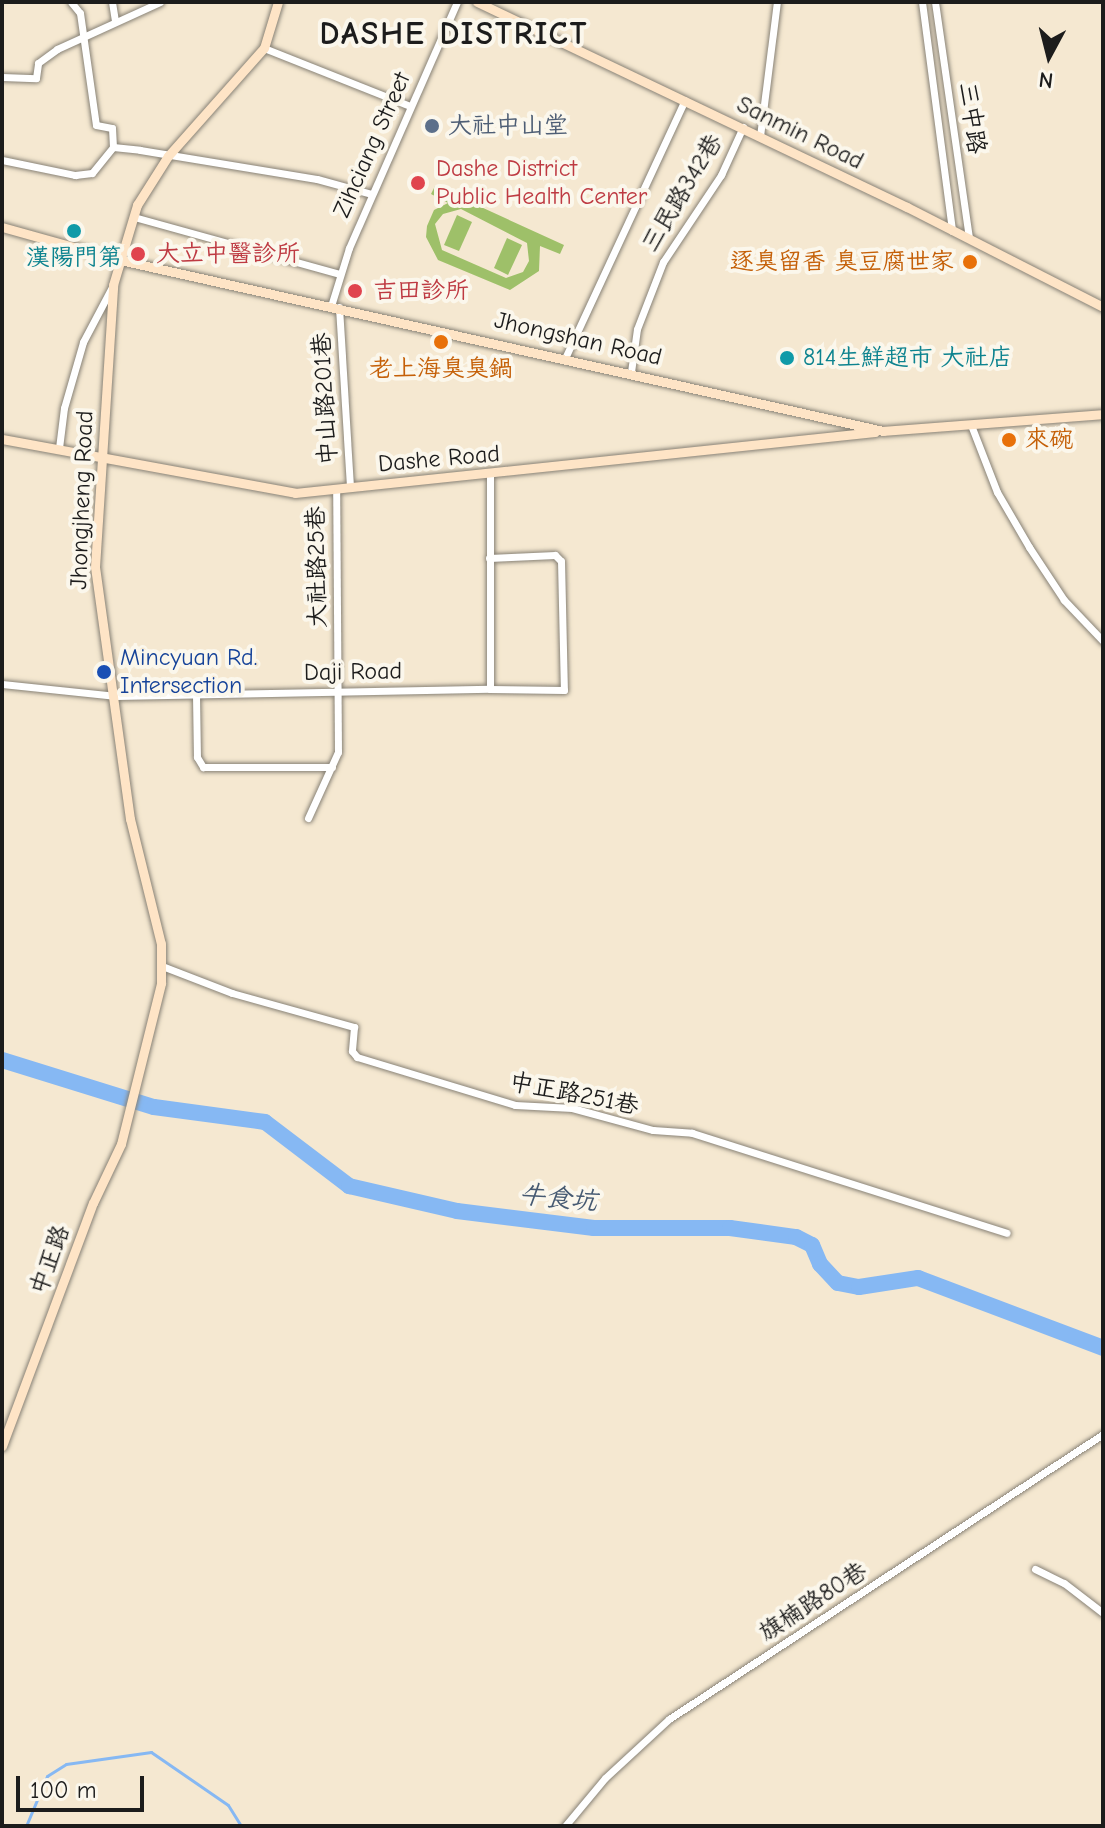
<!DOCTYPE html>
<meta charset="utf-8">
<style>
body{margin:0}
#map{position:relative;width:1105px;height:1828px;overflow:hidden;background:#f5e8d1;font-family:"Comic Neue","LXGW WenKai TC",sans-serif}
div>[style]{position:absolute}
.green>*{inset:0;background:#9ec069}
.stream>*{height:3px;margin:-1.5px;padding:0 1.5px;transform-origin:1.5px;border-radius:1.5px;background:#86b8f3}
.river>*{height:16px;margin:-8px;padding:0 8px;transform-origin:8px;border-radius:8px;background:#86b8f3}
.roads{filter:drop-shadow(0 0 2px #888276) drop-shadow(0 0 2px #888276)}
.street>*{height:7px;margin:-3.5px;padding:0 3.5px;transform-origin:3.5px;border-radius:3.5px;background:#fff}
.secondary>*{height:9px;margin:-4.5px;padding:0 4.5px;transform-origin:4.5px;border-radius:4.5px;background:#fee4c6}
.dots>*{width:22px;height:22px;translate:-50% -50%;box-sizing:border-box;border:4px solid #fbf7ec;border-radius:50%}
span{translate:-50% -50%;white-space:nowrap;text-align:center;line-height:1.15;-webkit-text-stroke:8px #fbf7ec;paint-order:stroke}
.street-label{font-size:24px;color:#1c1c1c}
.service-label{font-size:24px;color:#4e5e75}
.left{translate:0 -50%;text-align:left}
.health-label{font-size:24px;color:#be3a42}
.culture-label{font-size:24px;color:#0d838f}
.food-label{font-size:24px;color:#c56008}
.right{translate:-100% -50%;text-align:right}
.transit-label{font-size:24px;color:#164399}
.water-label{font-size:26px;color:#465a72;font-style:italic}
.district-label{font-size:32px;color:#1c1c1c;font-weight:700;letter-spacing:2px}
.frame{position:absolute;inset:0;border:4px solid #1c1c1c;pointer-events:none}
.north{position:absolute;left:1009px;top:16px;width:80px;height:80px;-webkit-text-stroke:6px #fbf7ec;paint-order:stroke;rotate:187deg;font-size:22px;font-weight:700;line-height:32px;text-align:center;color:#1c1c1c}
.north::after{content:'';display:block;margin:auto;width:28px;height:36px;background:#1c1c1c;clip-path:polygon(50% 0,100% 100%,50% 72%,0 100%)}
.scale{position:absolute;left:16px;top:1776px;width:128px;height:36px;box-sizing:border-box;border:4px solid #1c1c1c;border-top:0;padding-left:10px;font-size:24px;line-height:28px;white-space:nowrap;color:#1c1c1c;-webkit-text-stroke:6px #fbf7ec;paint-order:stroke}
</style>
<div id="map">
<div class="green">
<div style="clip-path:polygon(evenodd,435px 186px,564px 245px,560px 254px,540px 246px,539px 271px,510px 290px,438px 260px,426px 237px,427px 226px,434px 210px,448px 203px,431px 194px,435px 186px,461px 209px,527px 243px,529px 261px,523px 272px,506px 278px,442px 250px,435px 224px,443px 214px,461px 209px)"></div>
<div style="clip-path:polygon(457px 215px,472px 222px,459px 251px,444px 245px)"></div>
<div style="clip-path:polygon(507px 238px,522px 245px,508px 275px,494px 268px)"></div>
</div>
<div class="stream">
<div style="left:26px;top:1826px;width:54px;rotate:-67.2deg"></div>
<div style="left:47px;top:1776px;width:22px;rotate:-32deg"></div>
<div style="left:66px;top:1764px;width:86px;rotate:-8deg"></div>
<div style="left:151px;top:1752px;width:93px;rotate:34.5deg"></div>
<div style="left:228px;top:1805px;width:25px;rotate:58deg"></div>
</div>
<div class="river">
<div style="left:2px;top:1060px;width:159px;rotate:17.2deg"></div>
<div style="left:154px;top:1107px;width:112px;rotate:7.7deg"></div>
<div style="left:265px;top:1122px;width:106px;rotate:37.3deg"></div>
<div style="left:349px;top:1186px;width:111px;rotate:13deg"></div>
<div style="left:457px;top:1211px;width:138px;rotate:7.1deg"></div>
<div style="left:594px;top:1228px;width:136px"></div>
<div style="left:730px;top:1228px;width:67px;rotate:7.8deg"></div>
<div style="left:796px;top:1237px;width:18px;rotate:27deg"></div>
<div style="left:812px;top:1245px;width:21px;rotate:67deg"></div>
<div style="left:820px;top:1264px;width:26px;rotate:47deg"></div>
<div style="left:838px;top:1283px;width:21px;rotate:11deg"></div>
<div style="left:859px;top:1287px;width:60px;rotate:-8.7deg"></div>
<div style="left:918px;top:1278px;width:198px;rotate:20.7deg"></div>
</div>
<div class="roads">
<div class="street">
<div style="left:71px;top:2px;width:14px;rotate:51deg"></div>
<div style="left:80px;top:13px;width:113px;rotate:81.9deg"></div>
<div style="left:96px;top:125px;width:16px;rotate:11deg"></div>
<div style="left:112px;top:128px;width:19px;rotate:87deg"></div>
<div style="left:112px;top:2px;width:18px;rotate:81deg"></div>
<div style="left:922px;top:2px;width:231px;rotate:82.5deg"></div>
<div style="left:935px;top:2px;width:239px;rotate:81.8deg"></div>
<div style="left:264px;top:48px;width:157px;rotate:21.7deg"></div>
<div style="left:2px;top:77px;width:34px;rotate:2deg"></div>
<div style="left:36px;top:78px;width:15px;rotate:-82deg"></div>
<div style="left:38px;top:63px;width:24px;rotate:-36deg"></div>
<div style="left:57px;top:49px;width:113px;rotate:-24.5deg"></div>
<div style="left:760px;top:136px;width:135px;rotate:-82.8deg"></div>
<div style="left:2px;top:160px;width:75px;rotate:11.6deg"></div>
<div style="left:75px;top:175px;width:17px;rotate:-7deg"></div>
<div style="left:92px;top:173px;width:33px;rotate:-51deg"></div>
<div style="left:113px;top:147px;width:27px;rotate:6deg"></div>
<div style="left:140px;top:150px;width:179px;rotate:9.3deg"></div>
<div style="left:317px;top:179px;width:57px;rotate:15.3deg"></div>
<div style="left:134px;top:217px;width:213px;rotate:15.5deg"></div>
<div style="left:331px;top:306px;width:61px;rotate:-72.8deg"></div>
<div style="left:349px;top:248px;width:269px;rotate:-66.3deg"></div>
<div style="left:339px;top:307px;width:181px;rotate:86.5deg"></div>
<div style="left:566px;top:356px;width:282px;rotate:-65.1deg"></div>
<div style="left:631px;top:372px;width:43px;rotate:-82.1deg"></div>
<div style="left:637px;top:329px;width:72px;rotate:-68.8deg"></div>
<div style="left:663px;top:262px;width:105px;rotate:-56.3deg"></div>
<div style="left:721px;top:175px;width:53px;rotate:-65.4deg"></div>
<div style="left:971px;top:425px;width:72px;rotate:68.8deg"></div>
<div style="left:997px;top:492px;width:64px;rotate:59.8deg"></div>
<div style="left:1029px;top:547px;width:64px;rotate:56.6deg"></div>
<div style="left:1064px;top:600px;width:57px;rotate:46.4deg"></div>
<div style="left:59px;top:448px;width:40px;rotate:-82.9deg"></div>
<div style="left:64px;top:408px;width:69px;rotate:-73.9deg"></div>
<div style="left:83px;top:342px;width:62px;rotate:-62.2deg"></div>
<div style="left:489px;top:558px;width:66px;rotate:-2.6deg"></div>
<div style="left:555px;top:555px;width:8px;rotate:45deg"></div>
<div style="left:561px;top:561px;width:129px;rotate:88.7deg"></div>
<div style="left:564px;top:690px;width:74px;rotate:-179.2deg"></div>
<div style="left:2px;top:684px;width:115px;rotate:6deg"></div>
<div style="left:116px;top:696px;width:374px;rotate:-1.1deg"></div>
<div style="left:490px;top:689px;width:215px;rotate:-90deg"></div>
<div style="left:196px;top:695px;width:62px;rotate:89.1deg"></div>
<div style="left:197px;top:757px;width:12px;rotate:59deg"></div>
<div style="left:203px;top:767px;width:129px"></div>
<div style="left:308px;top:818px;width:72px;rotate:-65.6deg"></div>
<div style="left:338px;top:752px;width:263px;rotate:-90.4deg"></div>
<div style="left:162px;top:966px;width:75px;rotate:21.1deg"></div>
<div style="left:232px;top:993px;width:127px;rotate:15.6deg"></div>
<div style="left:354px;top:1027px;width:24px;rotate:95deg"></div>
<div style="left:352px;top:1051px;width:8px;rotate:50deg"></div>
<div style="left:357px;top:1057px;width:165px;rotate:16.9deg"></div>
<div style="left:515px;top:1105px;width:57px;rotate:3deg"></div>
<div style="left:572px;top:1108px;width:84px;rotate:15.2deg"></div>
<div style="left:653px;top:1130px;width:39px;rotate:4deg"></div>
<div style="left:692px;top:1133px;width:330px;rotate:17.6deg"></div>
<div style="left:1035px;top:1569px;width:32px;rotate:26deg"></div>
<div style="left:1064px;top:1583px;width:49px;rotate:37.6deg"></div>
<div style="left:565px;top:1826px;width:62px;rotate:-50.2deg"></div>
<div style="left:605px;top:1778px;width:87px;rotate:-42.7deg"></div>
<div style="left:669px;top:1719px;width:519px;rotate:-33.29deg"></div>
</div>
<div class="secondary">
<div style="left:477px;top:2px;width:476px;rotate:25.5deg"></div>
<div style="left:907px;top:207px;width:220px;rotate:27deg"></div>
<div style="left:2px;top:227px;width:123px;rotate:15.6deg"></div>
<div style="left:120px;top:260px;width:782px;rotate:12.63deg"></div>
<div style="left:883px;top:431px;width:221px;rotate:-4.4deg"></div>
<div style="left:2px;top:439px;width:298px;rotate:10.4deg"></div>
<div style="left:295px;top:493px;width:583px;rotate:-6deg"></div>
<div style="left:2px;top:1446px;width:259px;rotate:-69.5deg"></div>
<div style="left:93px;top:1203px;width:65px;rotate:-64.6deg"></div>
<div style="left:121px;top:1144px;width:166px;rotate:-76deg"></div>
<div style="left:161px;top:983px;width:39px;rotate:-90deg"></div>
<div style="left:161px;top:944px;width:129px;rotate:-103.9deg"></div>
<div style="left:130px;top:819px;width:254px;rotate:-97.9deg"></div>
<div style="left:95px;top:567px;width:283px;rotate:-86.3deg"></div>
<div style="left:113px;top:285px;width:84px;rotate:-73.3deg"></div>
<div style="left:137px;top:205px;width:58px;rotate:-57.7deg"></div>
<div style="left:168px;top:156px;width:144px;rotate:-48.4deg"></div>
<div style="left:264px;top:48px;width:48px;rotate:-73.1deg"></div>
</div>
</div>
<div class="dots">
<div style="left:432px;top:126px;background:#5c6f8a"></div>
<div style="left:418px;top:183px;background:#e0444e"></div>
<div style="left:74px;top:231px;background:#0f9aa8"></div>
<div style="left:138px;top:254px;background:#e0444e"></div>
<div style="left:970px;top:262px;background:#e8710a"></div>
<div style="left:355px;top:291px;background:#e0444e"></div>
<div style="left:441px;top:342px;background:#e8710a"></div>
<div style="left:787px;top:358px;background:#0f9aa8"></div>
<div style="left:1009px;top:440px;background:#e8710a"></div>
<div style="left:104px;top:672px;background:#1a4fb4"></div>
</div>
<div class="street-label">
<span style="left:972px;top:118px;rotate:82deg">三中路</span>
<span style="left:800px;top:133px;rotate:26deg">Sanmin Road</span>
<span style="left:372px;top:145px;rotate:-66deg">Zihciang Street</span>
<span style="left:682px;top:193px;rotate:-59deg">三民路342巷</span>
<span style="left:578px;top:339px;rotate:13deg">Jhongshan Road</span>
<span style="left:325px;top:399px;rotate:-93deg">中山路201巷</span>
<span style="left:439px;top:459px;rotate:-5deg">Dashe Road</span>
<span style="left:82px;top:500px;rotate:-88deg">Jhongjheng Road</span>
<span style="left:317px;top:567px;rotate:-91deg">大社路25巷</span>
<span style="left:353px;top:672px;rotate:-1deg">Daji Road</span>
<span style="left:574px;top:1094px;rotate:11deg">中正路251巷</span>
<span style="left:50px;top:1260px;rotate:-70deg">中正路</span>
<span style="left:813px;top:1602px;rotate:-33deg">旗楠路80巷</span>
</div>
<div class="service-label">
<span class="left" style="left:448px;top:126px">大社中山堂</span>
</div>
<div class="health-label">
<span class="left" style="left:436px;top:183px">Dashe District<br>Public Health Center</span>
<span class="left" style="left:156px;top:254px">大立中醫診所</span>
<span class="left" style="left:373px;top:291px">吉田診所</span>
</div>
<div class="culture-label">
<span style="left:74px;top:258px">漢陽門第</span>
<span class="left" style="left:803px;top:358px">814生鮮超市 大社店</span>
</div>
<div class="food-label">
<span class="right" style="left:954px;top:262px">逐臭留香 臭豆腐世家</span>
<span style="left:441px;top:369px">老上海臭臭鍋</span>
<span class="left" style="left:1025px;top:440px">來碗</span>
</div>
<div class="transit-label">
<span class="left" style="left:120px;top:672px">Mincyuan Rd.<br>Intersection</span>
</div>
<div class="water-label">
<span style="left:558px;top:1199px;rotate:6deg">牛食坑</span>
</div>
<div class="district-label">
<span style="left:454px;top:34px">DASHE DISTRICT</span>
</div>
<div class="frame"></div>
<div class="north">N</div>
<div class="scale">100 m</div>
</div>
